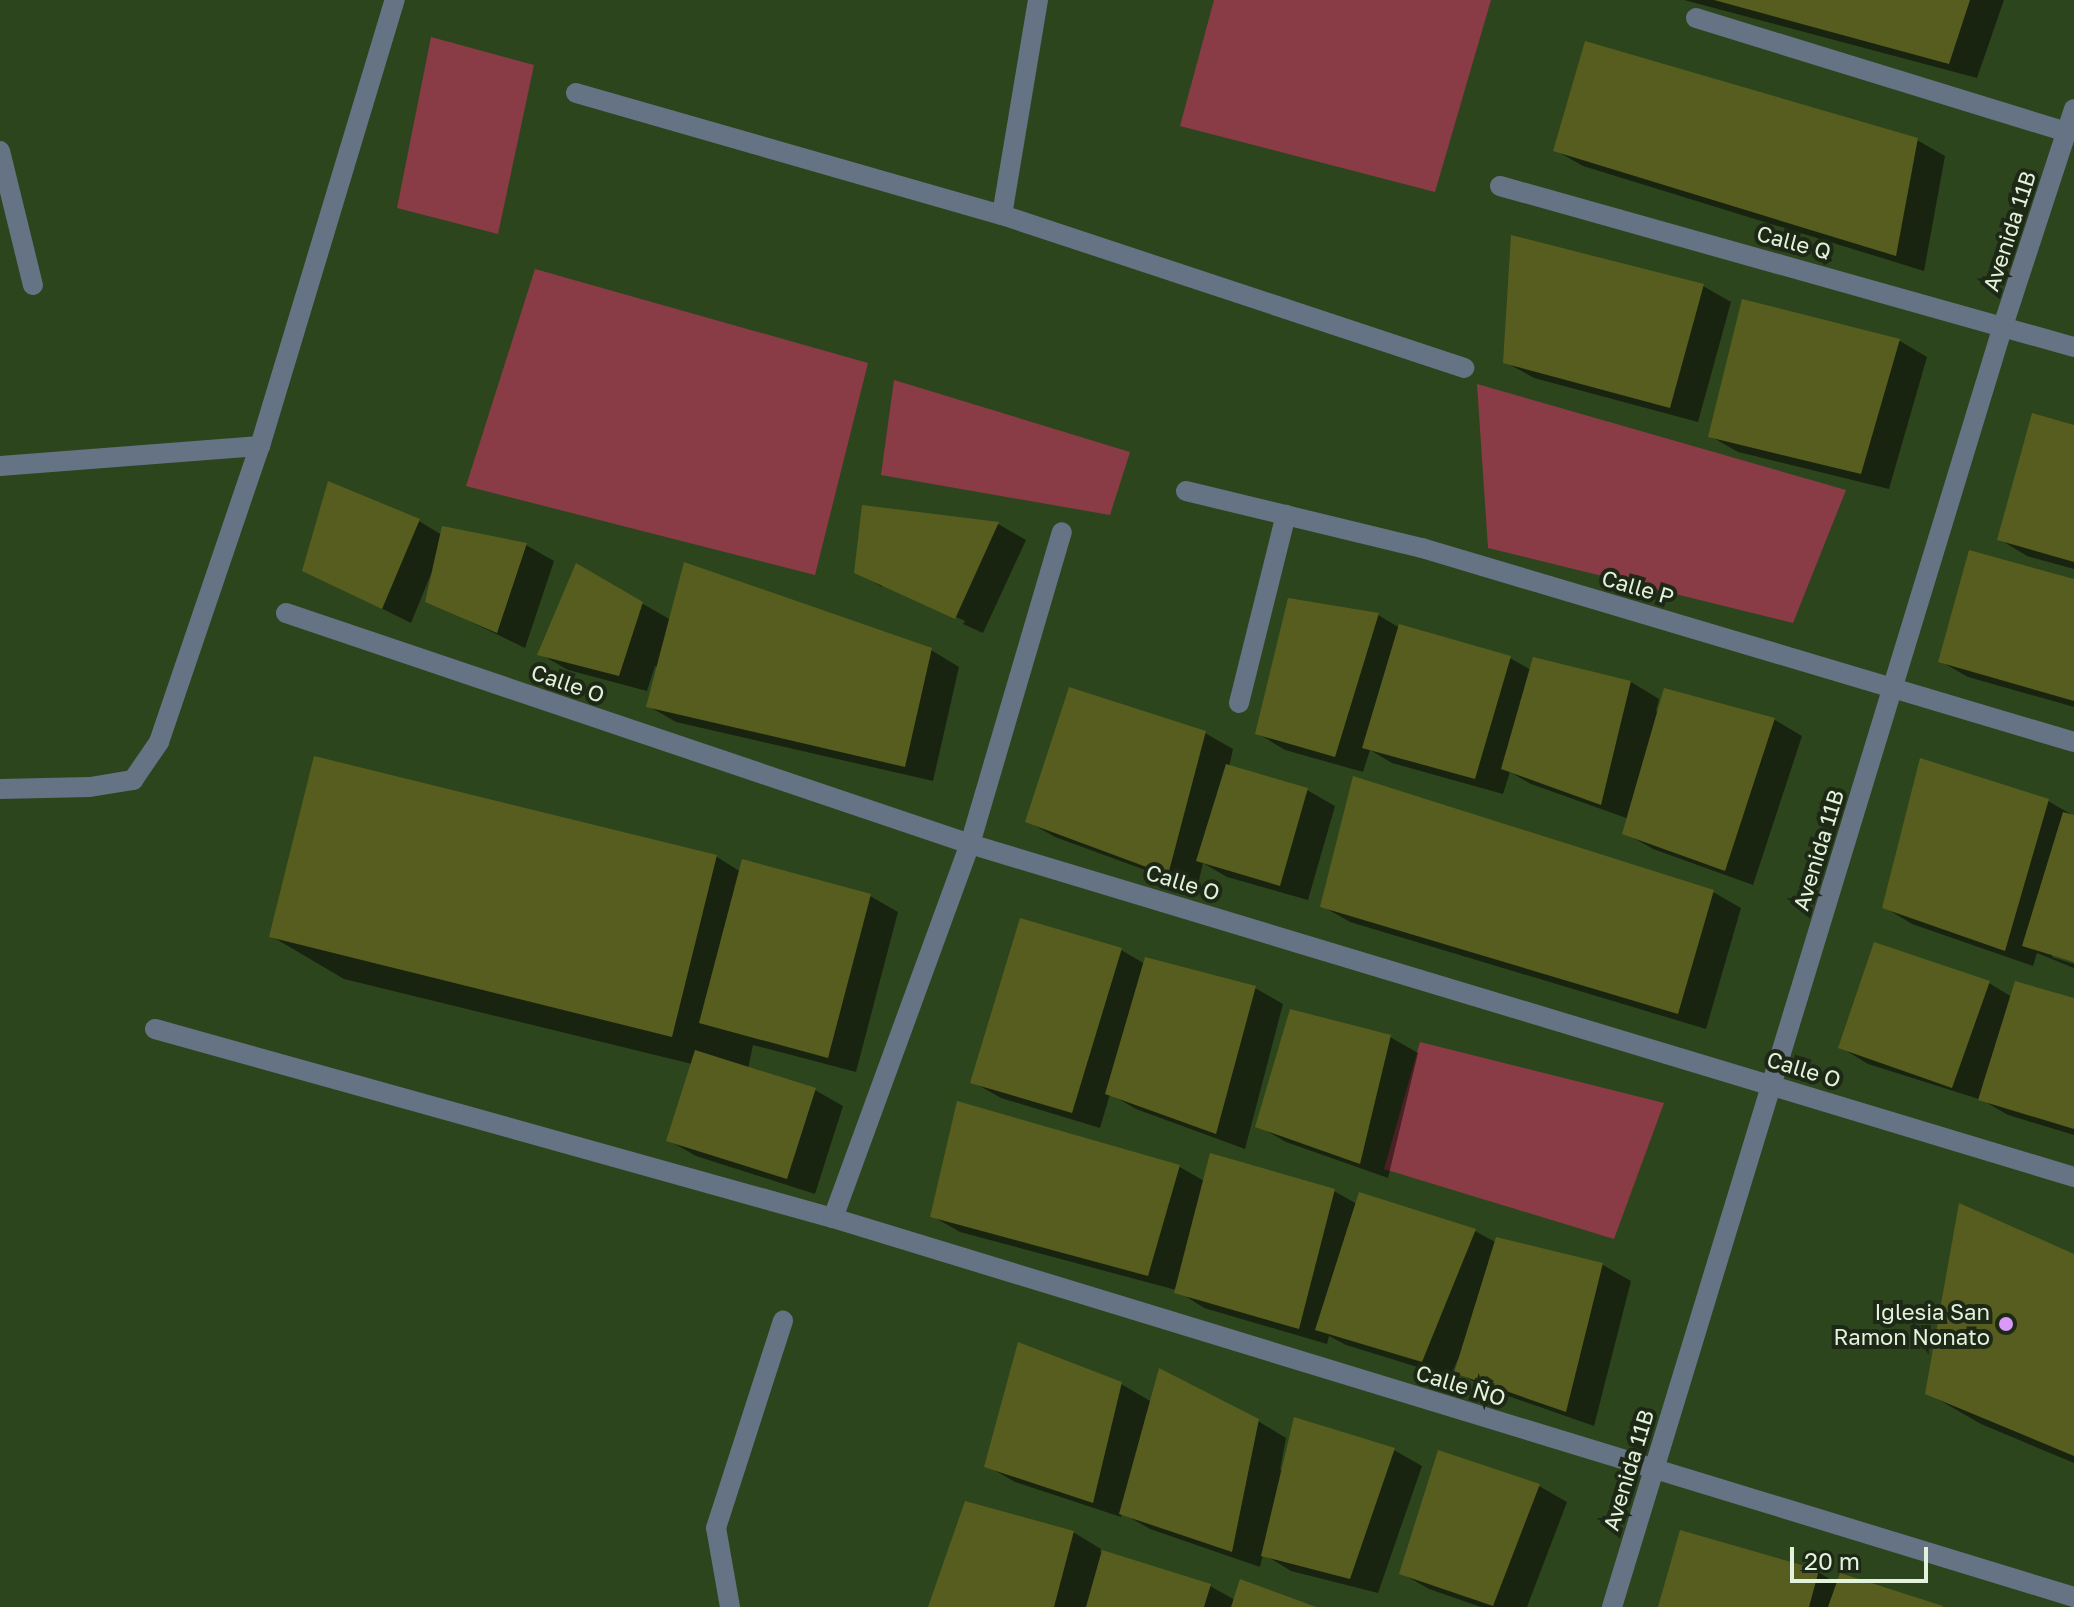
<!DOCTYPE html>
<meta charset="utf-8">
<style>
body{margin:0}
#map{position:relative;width:2074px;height:1607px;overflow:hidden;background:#2d451d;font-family:"Golos Text",sans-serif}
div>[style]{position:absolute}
.green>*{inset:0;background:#893c46}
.shadow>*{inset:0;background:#0007}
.building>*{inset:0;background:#575d1e}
.minor>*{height:20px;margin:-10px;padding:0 10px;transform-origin:10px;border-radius:10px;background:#657384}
.dots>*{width:22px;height:22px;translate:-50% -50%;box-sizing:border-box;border:4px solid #1d2816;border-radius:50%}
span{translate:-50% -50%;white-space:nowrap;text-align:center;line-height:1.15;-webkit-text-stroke:8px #1d2816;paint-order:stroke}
.street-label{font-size:22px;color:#e3f2da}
.poi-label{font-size:22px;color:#e3f2da}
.right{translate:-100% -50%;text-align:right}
.scale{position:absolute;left:1790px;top:1547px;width:138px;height:36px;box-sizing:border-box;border:4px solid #e3f2da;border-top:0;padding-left:10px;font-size:24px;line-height:28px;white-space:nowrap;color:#e3f2da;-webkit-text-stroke:6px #1d2816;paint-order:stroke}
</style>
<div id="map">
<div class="green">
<div style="clip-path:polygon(1214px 0,1491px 0,1435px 192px,1180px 126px)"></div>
<div style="clip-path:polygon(431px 37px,534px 65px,498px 234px,397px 208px)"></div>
<div style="clip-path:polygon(535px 269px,868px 363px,815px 575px,466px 486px)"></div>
<div style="clip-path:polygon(894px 380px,1130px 452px,1110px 515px,881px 475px)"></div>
<div style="clip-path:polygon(1477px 384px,1846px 490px,1793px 623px,1488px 548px)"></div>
<div style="clip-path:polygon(1420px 1042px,1664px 1103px,1614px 1239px,1384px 1169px)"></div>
</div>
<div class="shadow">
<div style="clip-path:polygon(1684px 0,2004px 0,1977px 78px)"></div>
<div style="clip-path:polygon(1917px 140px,1945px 156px,1924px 271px,1583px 166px,1555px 150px)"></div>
<div style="clip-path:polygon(1703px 286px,1731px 302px,1698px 422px,1534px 378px,1505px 362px)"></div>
<div style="clip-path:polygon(1900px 341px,1927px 357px,1889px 489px,1738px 452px,1710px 436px)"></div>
<div style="clip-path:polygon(2074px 427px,2074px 569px,2027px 556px,1999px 539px)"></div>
<div style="clip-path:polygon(864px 508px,998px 524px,1026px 540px,983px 633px,963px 624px,965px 621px,882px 583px,882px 587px,856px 572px)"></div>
<div style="clip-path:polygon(419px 521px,442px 535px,526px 545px,554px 561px,525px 648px,428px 601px,431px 574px,411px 623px,304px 570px)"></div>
<div style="clip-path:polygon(577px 566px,671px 620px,931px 650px,959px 667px,933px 781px,676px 722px,648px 706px,658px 667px,655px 666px,647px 691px,568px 670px,540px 654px)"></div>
<div style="clip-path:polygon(2074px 582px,2074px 707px,1968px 677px,1940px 661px)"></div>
<div style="clip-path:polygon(1289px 600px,1378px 615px,1400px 628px,1510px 658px,1531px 670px,1534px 660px,1631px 682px,1659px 699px,1656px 711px,1659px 712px,1665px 690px,1775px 720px,1802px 736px,1753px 885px,1653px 849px,1625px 833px,1629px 819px,1531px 784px,1510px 772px,1503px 794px,1392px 763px,1370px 750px,1363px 772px,1285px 750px,1257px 733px)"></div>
<div style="clip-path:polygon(1205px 733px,1233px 749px,1229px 767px,1307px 790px,1335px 806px,1308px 900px,1227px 877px,1203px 863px,1197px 889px,1055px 837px,1027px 821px)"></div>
<div style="clip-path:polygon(316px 758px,717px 857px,741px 872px,870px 896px,898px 912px,856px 1072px,753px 1045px,748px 1069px,815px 1090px,843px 1106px,815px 1194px,696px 1156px,668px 1140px,692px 1064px,344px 979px,271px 936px)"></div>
<div style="clip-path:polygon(2048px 801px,2074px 816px,2074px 960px,2052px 953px,2052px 957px,2074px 964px,2074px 968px,2037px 953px,2033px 966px,1912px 924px,1884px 907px)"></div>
<div style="clip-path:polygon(1713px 892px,1741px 908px,1706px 1029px,1350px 922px,1322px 906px)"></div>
<div style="clip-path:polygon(1121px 950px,1145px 964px,1255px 988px,1283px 1004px,1245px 1149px,1136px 1109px,1110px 1094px,1100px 1128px,1001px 1098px,973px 1082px)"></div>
<div style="clip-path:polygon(1989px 983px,2012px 997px,2074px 1000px,2074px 1135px,2008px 1115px,1982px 1100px,1868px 1064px,1840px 1047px)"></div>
<div style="clip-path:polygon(1390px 1037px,1418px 1053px,1388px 1178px,1286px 1142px,1258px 1126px)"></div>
<div style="clip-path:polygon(958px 1103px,1180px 1167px,1204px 1181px,1334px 1191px,1357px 1204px,1475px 1231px,1497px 1243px,1498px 1239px,1603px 1265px,1631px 1281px,1594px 1426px,1485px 1388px,1457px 1372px,1461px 1360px,1458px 1359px,1450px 1377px,1346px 1345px,1329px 1336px,1327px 1344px,1204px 1308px,1176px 1290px,960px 1232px,932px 1216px)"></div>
<div style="clip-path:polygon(2074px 1256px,2074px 1463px,1981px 1424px,1927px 1393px)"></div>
<div style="clip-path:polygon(1121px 1384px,1152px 1402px,1258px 1421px,1286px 1438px,1280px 1470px,1394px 1450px,1422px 1466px,1378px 1593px,1291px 1571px,1263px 1554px,1260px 1567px,1150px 1529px,1122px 1513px,1121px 1517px,1015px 1482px,987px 1466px)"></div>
<div style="clip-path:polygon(1439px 1452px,1539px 1486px,1567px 1502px,1527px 1607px,1481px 1607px,1429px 1589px,1401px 1573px)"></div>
<div style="clip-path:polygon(1073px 1532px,1101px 1549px,1100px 1552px,1210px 1586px,1235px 1600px,1311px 1607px,930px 1607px)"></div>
<div style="clip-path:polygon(1681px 1533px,1818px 1572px,1838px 1584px,1939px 1607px,1660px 1607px)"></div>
</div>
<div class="building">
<div style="clip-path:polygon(1714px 0,1970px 0,1949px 64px)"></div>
<div style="clip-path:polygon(1585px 41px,1918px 138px,1896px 256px,1553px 151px)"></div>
<div style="clip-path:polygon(1511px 235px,1704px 284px,1670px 408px,1503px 363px)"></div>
<div style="clip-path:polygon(1742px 299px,1900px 339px,1861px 474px,1708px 437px)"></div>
<div style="clip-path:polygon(2032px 413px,2074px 425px,2074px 562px,1997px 540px)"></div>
<div style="clip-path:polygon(328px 481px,420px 519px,382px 609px,302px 571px)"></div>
<div style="clip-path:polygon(862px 505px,999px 522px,955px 619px,854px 573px)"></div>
<div style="clip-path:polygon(442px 526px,527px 543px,497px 633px,425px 602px)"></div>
<div style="clip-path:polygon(1969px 550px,2074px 579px,2074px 701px,1938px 662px)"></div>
<div style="clip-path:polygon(684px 562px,932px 648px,905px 767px,646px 707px)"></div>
<div style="clip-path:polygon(576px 563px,643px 602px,619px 676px,537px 655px)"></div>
<div style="clip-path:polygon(1288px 598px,1379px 613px,1335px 757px,1255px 734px)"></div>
<div style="clip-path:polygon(1399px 624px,1511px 656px,1475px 779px,1362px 748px)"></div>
<div style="clip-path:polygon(1533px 657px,1631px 681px,1601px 805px,1501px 769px)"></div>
<div style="clip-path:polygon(1069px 687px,1206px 731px,1168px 875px,1025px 822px)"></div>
<div style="clip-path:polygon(1664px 688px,1775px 718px,1725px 871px,1622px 834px)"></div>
<div style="clip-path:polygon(314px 756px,717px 855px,672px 1037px,269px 937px)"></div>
<div style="clip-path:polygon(1920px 758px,2049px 799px,2005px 951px,1882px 908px)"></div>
<div style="clip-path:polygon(1226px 764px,1308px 788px,1280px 886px,1196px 861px)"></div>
<div style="clip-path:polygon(1353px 776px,1714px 890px,1678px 1014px,1320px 907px)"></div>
<div style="clip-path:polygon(2063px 812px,2074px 815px,2074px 962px,2022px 946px)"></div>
<div style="clip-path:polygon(742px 859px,871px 894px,828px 1058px,699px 1023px)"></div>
<div style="clip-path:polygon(1020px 918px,1122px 948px,1072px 1113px,970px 1083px)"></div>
<div style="clip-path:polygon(1874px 942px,1990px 981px,1952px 1088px,1838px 1048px)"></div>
<div style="clip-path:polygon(1145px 957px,1256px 986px,1216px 1134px,1105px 1094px)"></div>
<div style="clip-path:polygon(2015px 981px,2074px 998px,2074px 1129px,1978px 1100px)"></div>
<div style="clip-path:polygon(1290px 1009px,1391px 1035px,1360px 1164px,1255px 1127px)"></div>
<div style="clip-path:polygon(695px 1050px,816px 1088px,787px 1179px,666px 1141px)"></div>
<div style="clip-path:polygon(957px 1101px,1180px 1165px,1148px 1276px,930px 1217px)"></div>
<div style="clip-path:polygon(1210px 1153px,1335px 1189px,1299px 1329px,1174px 1293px)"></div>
<div style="clip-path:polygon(1359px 1192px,1476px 1229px,1422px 1362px,1315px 1330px)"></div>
<div style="clip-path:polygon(1959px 1203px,2074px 1254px,2074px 1456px,1925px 1394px)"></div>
<div style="clip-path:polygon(1496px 1237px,1603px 1263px,1566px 1412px,1454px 1373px)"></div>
<div style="clip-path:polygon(1018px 1342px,1122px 1382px,1093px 1503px,984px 1467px)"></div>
<div style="clip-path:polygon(1159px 1368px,1259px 1419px,1232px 1552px,1119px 1514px)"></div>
<div style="clip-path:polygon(1294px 1417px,1395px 1448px,1350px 1579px,1261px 1556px)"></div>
<div style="clip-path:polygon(1438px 1450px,1540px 1484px,1493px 1606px,1399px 1574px)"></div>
<div style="clip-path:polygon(965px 1501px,1074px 1531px,1054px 1607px,928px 1607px)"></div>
<div style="clip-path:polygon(1680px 1530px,1819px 1570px,1809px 1607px,1658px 1607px)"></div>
<div style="clip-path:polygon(1102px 1550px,1211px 1584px,1204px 1607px,1086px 1607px)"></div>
<div style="clip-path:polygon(1840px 1573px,1943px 1606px,1943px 1607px,1828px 1607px)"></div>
<div style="clip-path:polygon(1240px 1579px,1316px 1607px,1231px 1607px)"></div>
</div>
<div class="minor">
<div style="left:1696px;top:18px;width:387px;rotate:17.1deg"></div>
<div style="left:576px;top:93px;width:443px;rotate:16deg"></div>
<div style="left:1002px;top:215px;width:487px;rotate:18.3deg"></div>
<div style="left:0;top:151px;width:138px;rotate:76.2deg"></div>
<div style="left:1500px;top:186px;width:596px;rotate:15.67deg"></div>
<div style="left:1002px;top:215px;width:218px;rotate:-80.5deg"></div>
<div style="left:0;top:466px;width:261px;rotate:-4.4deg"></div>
<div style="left:1186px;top:491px;width:243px;rotate:13.6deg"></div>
<div style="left:1422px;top:548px;width:680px;rotate:16.57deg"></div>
<div style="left:286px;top:613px;width:722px;rotate:18.66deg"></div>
<div style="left:970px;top:844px;width:1153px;rotate:16.78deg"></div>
<div style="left:1239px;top:703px;width:194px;rotate:-76deg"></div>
<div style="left:0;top:789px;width:90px;rotate:-1.3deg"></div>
<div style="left:90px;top:787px;width:44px;rotate:-9.2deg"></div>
<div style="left:133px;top:780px;width:46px;rotate:-55.6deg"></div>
<div style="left:159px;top:742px;width:313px;rotate:-71.2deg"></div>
<div style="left:260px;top:446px;width:466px;rotate:-73.2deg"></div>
<div style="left:155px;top:1029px;width:704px;rotate:15.58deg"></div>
<div style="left:833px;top:1218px;width:1298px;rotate:16.98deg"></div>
<div style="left:833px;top:1218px;width:398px;rotate:-69.9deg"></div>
<div style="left:970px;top:844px;width:325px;rotate:-73.6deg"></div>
<div style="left:730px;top:1607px;width:80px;rotate:-100deg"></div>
<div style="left:716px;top:1528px;width:218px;rotate:-72.1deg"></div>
<div style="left:1612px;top:1607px;width:1339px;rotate:-73.03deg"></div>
<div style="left:2003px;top:326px;width:228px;rotate:-71.9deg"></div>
</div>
<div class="dots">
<div style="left:2006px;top:1324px;background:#d99af7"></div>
</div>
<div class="street-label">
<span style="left:2009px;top:231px;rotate:-72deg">Avenida 11B</span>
<span style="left:1794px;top:242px;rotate:15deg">Calle Q</span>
<span style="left:1638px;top:587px;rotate:16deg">Calle P</span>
<span style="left:568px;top:683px;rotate:19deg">Calle O</span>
<span style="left:1818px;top:850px;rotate:-73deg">Avenida 11B</span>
<span style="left:1183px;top:882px;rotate:17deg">Calle O</span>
<span style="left:1804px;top:1069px;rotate:17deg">Calle O</span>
<span style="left:1461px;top:1385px;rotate:17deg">Calle ÑO</span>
<span style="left:1628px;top:1470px;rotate:-73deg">Avenida 11B</span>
</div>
<div class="poi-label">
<span class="right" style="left:1990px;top:1324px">Iglesia San<br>Ramon Nonato</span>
</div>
<div class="scale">20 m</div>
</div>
